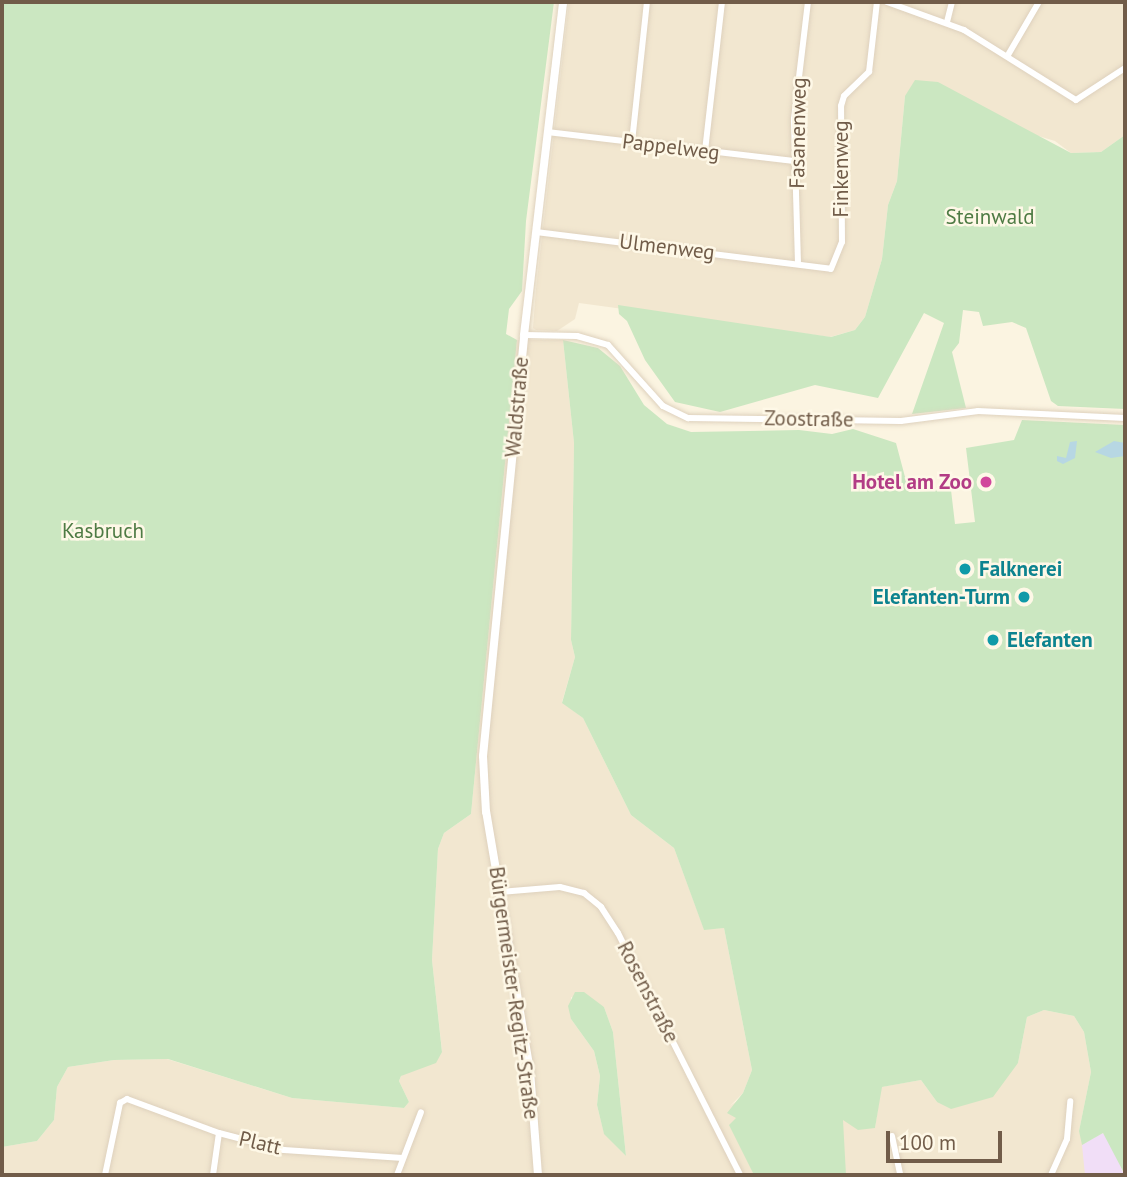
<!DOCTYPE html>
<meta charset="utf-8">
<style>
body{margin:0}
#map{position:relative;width:1127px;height:1177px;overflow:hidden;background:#fbf4e1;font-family:"PT Sans",sans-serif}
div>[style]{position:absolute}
.residential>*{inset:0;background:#f2e7d0}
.education>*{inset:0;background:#f1def7}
.green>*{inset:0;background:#cbe7c1}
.water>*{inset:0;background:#b7d7e3}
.roads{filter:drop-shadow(0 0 2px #ded1bd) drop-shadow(0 0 2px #ded1bd)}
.minor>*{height:6px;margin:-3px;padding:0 3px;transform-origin:3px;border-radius:3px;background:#fff}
.tertiary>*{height:8px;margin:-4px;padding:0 4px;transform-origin:4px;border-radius:4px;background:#fff}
.dots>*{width:19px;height:19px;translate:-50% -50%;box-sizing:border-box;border:4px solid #fef8e7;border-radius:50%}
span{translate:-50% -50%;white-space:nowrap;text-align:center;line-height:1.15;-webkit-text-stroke:5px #fef8e7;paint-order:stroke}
.street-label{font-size:21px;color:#715c49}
.park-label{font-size:21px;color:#4e7b44}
.hotel-label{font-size:21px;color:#b23c85;font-weight:700}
.right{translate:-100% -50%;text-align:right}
.culture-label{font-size:21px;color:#0d838f;font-weight:700}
.left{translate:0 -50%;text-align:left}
.frame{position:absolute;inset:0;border:4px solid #715c49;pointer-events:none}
.scale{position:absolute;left:886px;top:1131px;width:116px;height:32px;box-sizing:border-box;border:4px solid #715c49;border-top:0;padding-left:9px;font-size:21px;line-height:24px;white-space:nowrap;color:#715c49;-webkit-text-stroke:5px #fef8e7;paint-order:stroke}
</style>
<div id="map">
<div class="residential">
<div style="clip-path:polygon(569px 2px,1125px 2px,1125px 135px,1101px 152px,1071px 153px,1055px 141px,905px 96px,897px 181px,888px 205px,882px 259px,865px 317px,855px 330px,830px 337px,579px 303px,575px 319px,557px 331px,536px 330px,533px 328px,536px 289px)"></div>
<div style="clip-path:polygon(evenodd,517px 340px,563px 340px,574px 443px,571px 640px,575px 657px,562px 702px,583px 718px,631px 815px,674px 848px,704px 929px,724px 928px,752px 1070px,743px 1093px,730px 1106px,783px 1068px,875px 1128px,881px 1087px,921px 1080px,937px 1102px,1018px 1063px,1027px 1017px,1044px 1010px,1074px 1016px,1084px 1032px,1091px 1072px,1079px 1131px,1085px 1141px,1124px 1175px,2px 1175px,2px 1147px,37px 1141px,54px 1120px,57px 1087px,68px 1067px,114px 1060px,167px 1059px,292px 1098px,404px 1108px,409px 1102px,399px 1081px,401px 1076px,442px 1051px,432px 960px,438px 849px,444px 833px,471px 814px,517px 340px,571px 997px,604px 1007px,613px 1032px,626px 1156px,604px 1133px,597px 1105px,600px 1076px,594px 1051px,571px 1019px,571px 997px)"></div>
</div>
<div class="education">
<div style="clip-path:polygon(1102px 1133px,1109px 1138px,1124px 1175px,1085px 1175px,1082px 1145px)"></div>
</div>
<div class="green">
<div style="clip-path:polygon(2px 2px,554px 2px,526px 221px,522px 291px,509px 309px,506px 334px,517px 340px,471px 814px,444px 833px,438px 849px,432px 960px,442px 1052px,436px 1063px,401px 1076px,399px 1081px,409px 1102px,404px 1108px,292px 1098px,168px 1059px,114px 1060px,68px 1067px,57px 1087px,54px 1120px,37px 1141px,2px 1147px)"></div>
<div style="clip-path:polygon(915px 80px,938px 82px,1071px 153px,1101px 152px,1125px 135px,1125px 409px,1058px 406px,1051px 401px,1026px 328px,1012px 322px,983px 326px,979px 312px,963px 310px,959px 343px,952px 352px,966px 408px,912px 414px,944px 323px,924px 313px,878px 398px,815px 385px,720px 412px,675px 402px,645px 360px,627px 321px,619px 314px,618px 305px,831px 337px,855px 330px,865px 317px,882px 259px,888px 205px,897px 181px,905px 96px)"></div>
<div style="clip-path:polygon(563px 340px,598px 348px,620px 366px,644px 405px,667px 424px,691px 432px,799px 430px,832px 434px,853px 429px,896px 443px,909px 492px,951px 490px,955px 524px,975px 522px,966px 448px,1014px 440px,1022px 420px,1125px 425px,1125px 1175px,1103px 1133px,1082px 1145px,1079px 1131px,1091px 1072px,1084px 1032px,1074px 1016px,1044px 1010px,1027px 1017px,1018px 1063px,993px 1097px,951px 1109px,937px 1102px,921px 1080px,882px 1087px,875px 1128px,858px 1130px,843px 1120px,846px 1175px,754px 1175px,729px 1125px,736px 1118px,727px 1113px,743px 1093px,752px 1070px,724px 928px,704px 930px,674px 848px,631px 815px,583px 718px,562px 703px,575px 657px,571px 640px,574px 443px)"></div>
<div style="clip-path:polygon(575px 992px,584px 992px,604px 1007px,613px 1032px,626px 1156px,604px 1134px,597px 1105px,600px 1076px,594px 1051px,571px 1019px,568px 1006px)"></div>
</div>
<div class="water">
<div style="clip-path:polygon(1077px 441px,1075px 458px,1063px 464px,1057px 461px,1057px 456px,1066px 458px,1070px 442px)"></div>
<div style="clip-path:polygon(1114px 441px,1125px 443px,1125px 456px,1111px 458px,1095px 452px)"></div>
</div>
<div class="roads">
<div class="minor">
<div style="left:887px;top:2px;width:82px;rotate:20deg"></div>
<div style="left:964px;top:30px;width:132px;rotate:32deg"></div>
<div style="left:1076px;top:100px;width:59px;rotate:-33.1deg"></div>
<div style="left:947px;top:22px;width:21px;rotate:-76deg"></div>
<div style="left:1008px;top:55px;width:61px;rotate:-59.7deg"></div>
<div style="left:548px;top:132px;width:249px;rotate:6.7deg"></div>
<div style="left:632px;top:142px;width:141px;rotate:-83.9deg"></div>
<div style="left:705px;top:151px;width:150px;rotate:-83.5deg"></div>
<div style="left:536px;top:232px;width:297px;rotate:7.1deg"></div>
<div style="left:831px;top:269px;width:29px;rotate:-68deg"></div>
<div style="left:842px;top:242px;width:136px;rotate:-90.4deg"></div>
<div style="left:841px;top:106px;width:10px;rotate:-73deg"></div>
<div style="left:844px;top:96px;width:35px;rotate:-44deg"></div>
<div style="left:869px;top:72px;width:70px;rotate:-83.5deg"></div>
<div style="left:798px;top:264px;width:145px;rotate:-91.6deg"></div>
<div style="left:794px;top:119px;width:118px;rotate:-83.2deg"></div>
<div style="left:524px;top:335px;width:53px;rotate:1.1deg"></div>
<div style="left:577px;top:336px;width:32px;rotate:16deg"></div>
<div style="left:608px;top:345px;width:82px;rotate:48deg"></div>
<div style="left:663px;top:406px;width:28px;rotate:26deg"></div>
<div style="left:688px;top:418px;width:213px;rotate:0.8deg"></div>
<div style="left:901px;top:421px;width:78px;rotate:-7.4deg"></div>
<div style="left:978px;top:411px;width:147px;rotate:2.7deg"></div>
<div style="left:500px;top:892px;width:60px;rotate:-4.8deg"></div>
<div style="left:560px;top:887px;width:25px;rotate:14deg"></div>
<div style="left:584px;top:893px;width:22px;rotate:39deg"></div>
<div style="left:601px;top:907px;width:31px;rotate:57deg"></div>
<div style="left:618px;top:933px;width:271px;rotate:63.2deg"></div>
<div style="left:892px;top:1136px;width:40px;rotate:78deg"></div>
<div style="left:105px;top:1175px;width:74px;rotate:-78.2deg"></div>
<div style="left:120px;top:1103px;width:8px;rotate:-30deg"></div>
<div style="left:127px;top:1099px;width:98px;rotate:20.3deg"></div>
<div style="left:219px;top:1133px;width:67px;rotate:14.7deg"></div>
<div style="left:284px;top:1150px;width:119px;rotate:3.8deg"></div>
<div style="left:213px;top:1175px;width:42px;rotate:-81.9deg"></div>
<div style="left:397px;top:1175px;width:67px;rotate:-69.1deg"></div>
<div style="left:1051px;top:1175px;width:39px;rotate:-66deg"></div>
<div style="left:1067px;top:1139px;width:38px;rotate:-85deg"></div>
</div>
<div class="tertiary">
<div style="left:538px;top:1175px;width:104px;rotate:-94.4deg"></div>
<div style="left:530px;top:1071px;width:263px;rotate:-99.6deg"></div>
<div style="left:486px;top:812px;width:56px;rotate:-93.1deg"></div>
<div style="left:483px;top:756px;width:423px;rotate:-84.4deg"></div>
<div style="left:524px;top:335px;width:335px;rotate:-83.3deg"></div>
</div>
</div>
<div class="dots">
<div style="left:986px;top:482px;background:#d1479c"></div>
<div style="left:965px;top:569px;background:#0f9aa8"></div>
<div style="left:1024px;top:597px;background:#0f9aa8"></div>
<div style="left:993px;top:640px;background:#0f9aa8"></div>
</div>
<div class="street-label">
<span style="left:798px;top:133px;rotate:-89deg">Fasanenweg</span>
<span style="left:671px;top:147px;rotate:7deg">Pappelweg</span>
<span style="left:841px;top:169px;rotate:-90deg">Finkenweg</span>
<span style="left:667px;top:247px;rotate:7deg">Ulmenweg</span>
<span style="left:517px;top:407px;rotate:-85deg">Waldstraße</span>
<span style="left:809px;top:419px;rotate:1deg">Zoostraße</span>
<span style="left:648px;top:992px;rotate:63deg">Rosenstraße</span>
<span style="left:514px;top:993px;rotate:82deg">Bürgermeister-Regitz-Straße</span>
<span style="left:260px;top:1143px;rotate:13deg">Platt</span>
</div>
<div class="park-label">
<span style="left:990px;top:217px">Steinwald</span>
<span style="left:103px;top:531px">Kasbruch</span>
</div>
<div class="hotel-label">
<span class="right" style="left:972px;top:482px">Hotel am Zoo</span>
</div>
<div class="culture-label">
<span class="left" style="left:979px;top:569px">Falknerei</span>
<span class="right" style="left:1010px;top:597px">Elefanten-Turm</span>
<span class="left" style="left:1007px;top:640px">Elefanten</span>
</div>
<div class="frame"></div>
<div class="scale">100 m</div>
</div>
